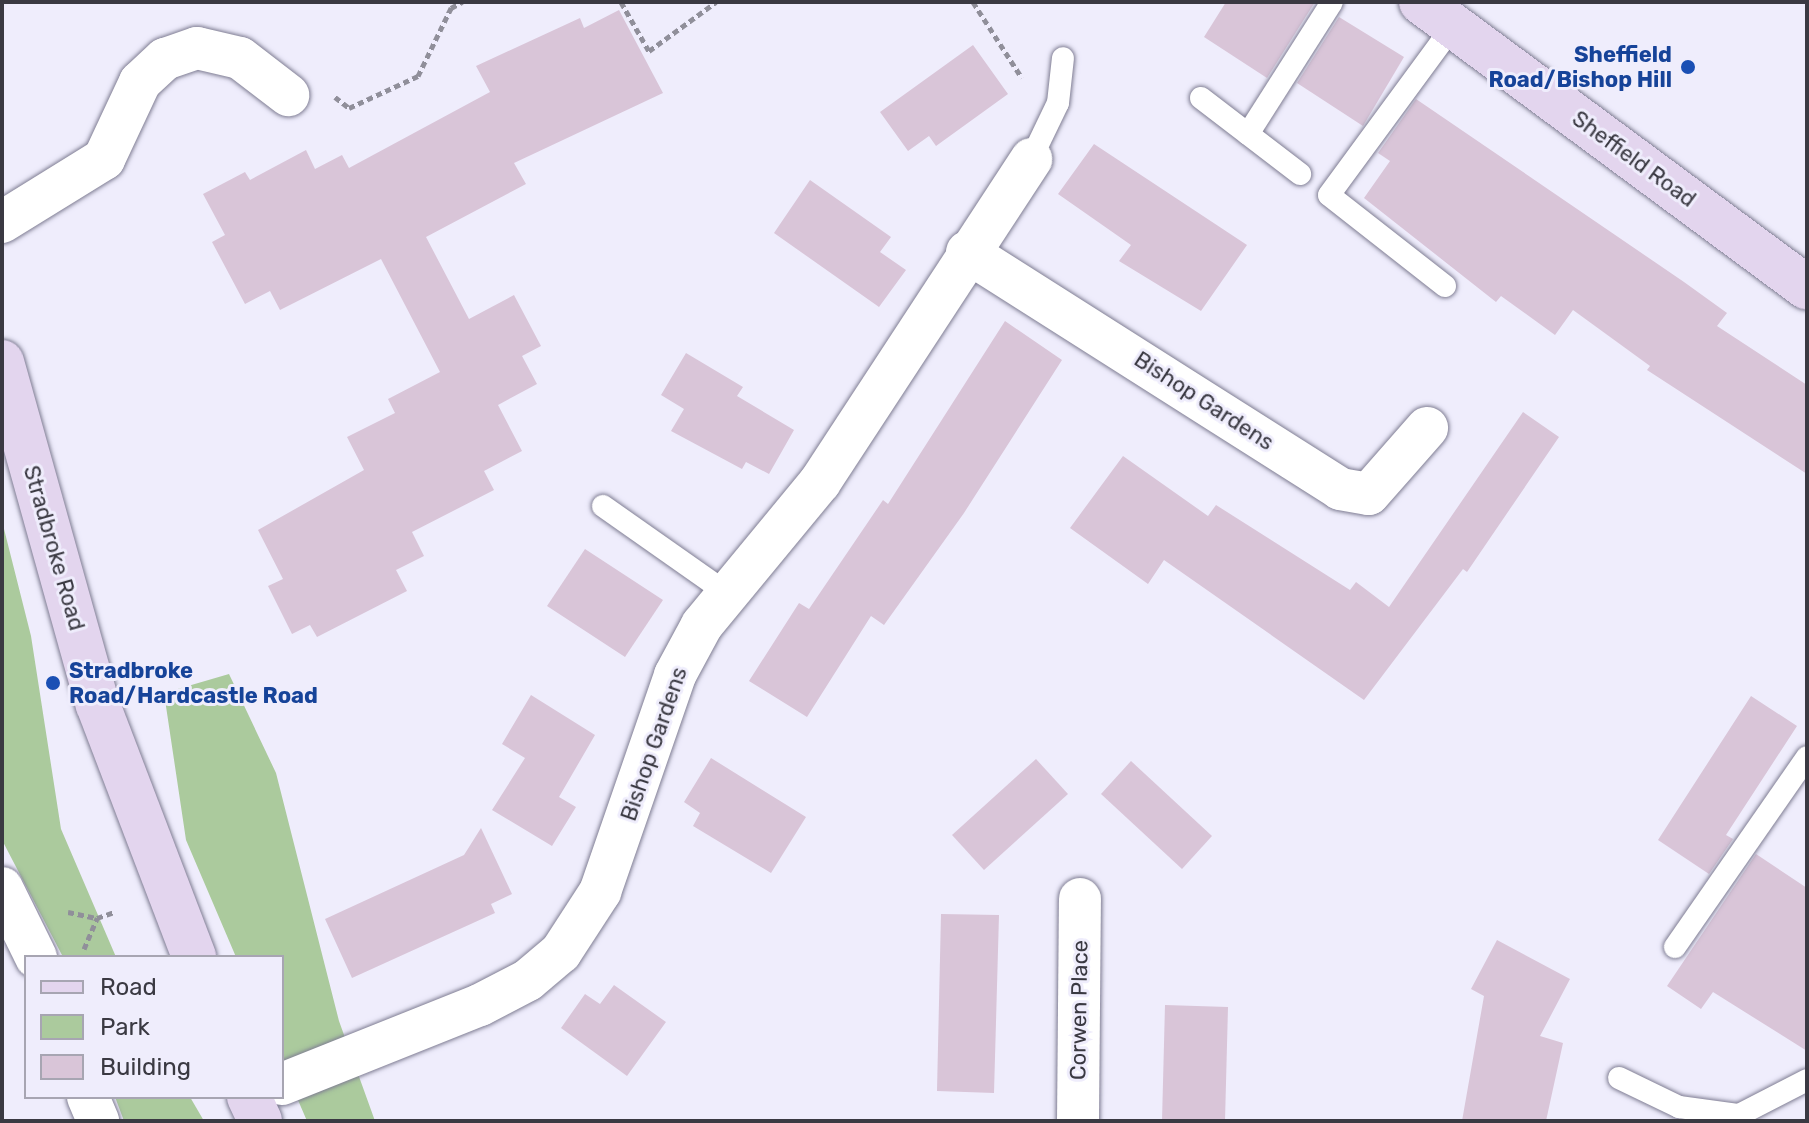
<!DOCTYPE html>
<style>
body{margin:0}
#map{position:relative;width:1809px;height:1123px;overflow:hidden;background:#efedfc;font-family:Rubik,sans-serif}
div>[style]{position:absolute}
.green>*{inset:0;background:#abca9d}
.building>*{inset:0;background:#d9c5d8}
.path>*{height:5px;margin-top:-2.5px;transform-origin:0;background:repeating-linear-gradient(90deg,#908f9a 0 6px,transparent 0 10px)}
.roads{filter:drop-shadow(0 0 2px #7f7d93) drop-shadow(0 0 2px #7f7d93)}
.lane>*{height:22px;margin:-11px;padding:0 11px;transform-origin:11px;border-radius:11px;background:#fff}
.street>*{height:42px;margin:-21px;padding:0 21px;transform-origin:21px;border-radius:21px;background:#fff}
.secondary>*{height:44px;margin:-22px;padding:0 22px;transform-origin:22px;border-radius:22px;background:#e3d5ee}
.dots>*{width:22px;height:22px;translate:-50% -50%;box-sizing:border-box;border:4px solid #efedfc;border-radius:50%}
span{translate:-50% -50%;white-space:nowrap;text-align:center;line-height:1.15;-webkit-text-stroke:6px #efedfc;paint-order:stroke}
.transit-label{font-size:22px;color:#164399;font-weight:700}
.right{translate:-100% -50%;text-align:right}
.left{translate:0 -50%;text-align:left}
.street-label{font-size:22px;color:#3a3942}
.frame{position:absolute;inset:0;border:4px solid #3a3942;pointer-events:none}
.legend{position:absolute;left:24px;top:955px;width:260px;height:144px;box-sizing:border-box;background:#efedfc;border:2px solid #a7a5b2;margin:0;padding:10px 14px;list-style:none;font-size:24px;color:#3a3942}
.legend li{display:flex;align-items:center;gap:16px;height:40px}
.legend b{width:40px;border:2px solid #a7a5b2}
</style>
<div id="map">
<div class="green">
<div style="clip-path:polygon(2px 521px,31px 636px,61px 829px,116px 957px,63px 957px,2px 840px)"></div>
<div style="clip-path:polygon(229px 674px,276px 773px,339px 1021px,375px 1121px,307px 1121px,282px 1063px,282px 957px,236px 957px,186px 840px,164px 693px)"></div>
<div style="clip-path:polygon(115px 1097px,190px 1097px,204px 1121px,124px 1121px)"></div>
</div>
<div class="building">
<div style="clip-path:polygon(1226px 2px,1315px 2px,1267px 78px,1204px 37px)"></div>
<div style="clip-path:polygon(619px 10px,663px 93px,514px 163px,526px 184px,426px 237px,469px 319px,514px 295px,541px 346px,522px 356px,537px 384px,498px 405px,522px 451px,484px 471px,494px 490px,412px 532px,424px 556px,396px 570px,407px 591px,317px 637px,310px 625px,292px 634px,268px 586px,283px 579px,258px 530px,364px 470px,347px 437px,395px 413px,388px 399px,440px 372px,381px 259px,280px 310px,270px 291px,245px 304px,212px 242px,225px 235px,203px 194px,245px 172px,250px 180px,306px 150px,315px 169px,342px 155px,349px 168px,490px 92px,476px 66px,580px 18px,584px 28px)"></div>
<div style="clip-path:polygon(1339px 17px,1404px 57px,1363px 126px,1297px 83px)"></div>
<div style="clip-path:polygon(973px 45px,1008px 94px,936px 146px,929px 136px,908px 151px,880px 112px)"></div>
<div style="clip-path:polygon(1416px 99px,1684px 282px,1727px 313px,1717px 326px,1807px 385px,1807px 474px,1647px 370px,1650px 366px,1573px 310px,1555px 335px,1501px 296px,1496px 302px,1364px 198px,1390px 161px,1378px 153px)"></div>
<div style="clip-path:polygon(1094px 144px,1247px 245px,1201px 311px,1119px 261px,1131px 245px,1058px 194px)"></div>
<div style="clip-path:polygon(810px 180px,891px 237px,880px 252px,906px 270px,879px 307px,774px 233px)"></div>
<div style="clip-path:polygon(1005px 321px,1062px 360px,964px 513px,884px 625px,871px 616px,807px 717px,749px 681px,799px 603px,809px 609px,883px 500px,888px 504px)"></div>
<div style="clip-path:polygon(686px 353px,743px 387px,737px 396px,794px 430px,769px 474px,746px 462px,742px 469px,671px 431px,684px 409px,661px 395px)"></div>
<div style="clip-path:polygon(1523px 412px,1559px 437px,1467px 572px,1463px 569px,1364px 700px,1164px 560px,1148px 584px,1070px 528px,1123px 456px,1208px 516px,1216px 505px,1350px 590px,1356px 582px,1389px 607px)"></div>
<div style="clip-path:polygon(585px 549px,663px 600px,625px 657px,547px 606px)"></div>
<div style="clip-path:polygon(531px 695px,595px 735px,559px 797px,576px 807px,552px 846px,492px 810px,525px 758px,502px 744px)"></div>
<div style="clip-path:polygon(1751px 696px,1797px 726px,1726px 835px,1733px 839px,1709px 874px,1658px 840px)"></div>
<div style="clip-path:polygon(711px 758px,806px 817px,771px 873px,693px 826px,700px 813px,684px 802px)"></div>
<div style="clip-path:polygon(1036px 759px,1068px 794px,984px 870px,952px 835px)"></div>
<div style="clip-path:polygon(1131px 761px,1212px 836px,1182px 869px,1101px 794px)"></div>
<div style="clip-path:polygon(481px 828px,512px 894px,491px 904px,495px 913px,352px 978px,325px 919px,464px 855px)"></div>
<div style="clip-path:polygon(1756px 854px,1807px 888px,1807px 1051px,1713px 992px,1701px 1009px,1667px 986px)"></div>
<div style="clip-path:polygon(941px 914px,999px 915px,994px 1093px,937px 1091px)"></div>
<div style="clip-path:polygon(1497px 940px,1570px 979px,1540px 1036px,1563px 1043px,1546px 1121px,1462px 1121px,1484px 996px,1471px 989px)"></div>
<div style="clip-path:polygon(614px 985px,666px 1022px,627px 1076px,561px 1028px,585px 994px,600px 1004px)"></div>
<div style="clip-path:polygon(1165px 1005px,1228px 1007px,1225px 1121px,1162px 1121px)"></div>
</div>
<div class="path">
<div style="left:621px;top:2px;width:56px;rotate:60.3deg"></div>
<div style="left:649px;top:51px;width:83px;rotate:-36.2deg"></div>
<div style="left:973px;top:2px;width:90px;rotate:57.2deg"></div>
<div style="left:335px;top:97px;width:18px;rotate:38deg"></div>
<div style="left:349px;top:108px;width:76px;rotate:-24.9deg"></div>
<div style="left:418px;top:76px;width:76px;rotate:-64.1deg"></div>
<div style="left:451px;top:8px;width:13px;rotate:-29deg"></div>
<div style="left:68px;top:912px;width:30px;rotate:12deg"></div>
<div style="left:97px;top:918px;width:18px;rotate:-19deg"></div>
<div style="left:84px;top:949px;width:34px;rotate:-67deg"></div>
</div>
<div class="roads">
<div class="lane">
<div style="left:1201px;top:98px;width:125px;rotate:37.5deg"></div>
<div style="left:1248px;top:134px;width:156px;rotate:-57.5deg"></div>
<div style="left:1031px;top:159px;width:62px;rotate:-64.3deg"></div>
<div style="left:1058px;top:103px;width:45px;rotate:-83.7deg"></div>
<div style="left:1445px;top:286px;width:147px;rotate:-141.9deg"></div>
<div style="left:1329px;top:195px;width:210px;rotate:-53.7deg"></div>
<div style="left:603px;top:506px;width:148px;rotate:35.1deg"></div>
<div style="left:1675px;top:947px;width:231px;rotate:-55.2deg"></div>
<div style="left:1619px;top:1078px;width:67px;rotate:25.8deg"></div>
<div style="left:1679px;top:1107px;width:61px;rotate:7.6deg"></div>
<div style="left:1739px;top:1115px;width:76px;rotate:-27.2deg"></div>
</div>
<div class="street">
<div style="left:2px;top:222px;width:120px;rotate:-31.7deg"></div>
<div style="left:104px;top:159px;width:85px;rotate:-64.9deg"></div>
<div style="left:140px;top:82px;width:34px;rotate:-43deg"></div>
<div style="left:165px;top:59px;width:34px;rotate:-19deg"></div>
<div style="left:197px;top:48px;width:44px;rotate:13.1deg"></div>
<div style="left:240px;top:58px;width:61px;rotate:37.6deg"></div>
<div style="left:967px;top:252px;width:442px;rotate:32.4deg"></div>
<div style="left:1340px;top:489px;width:29px;rotate:10deg"></div>
<div style="left:1369px;top:494px;width:88px;rotate:-48.7deg"></div>
<div style="left:2px;top:888px;width:77px;rotate:63.8deg"></div>
<div style="left:282px;top:1084px;width:213px;rotate:-21.8deg"></div>
<div style="left:480px;top:1005px;width:54px;rotate:-27.5deg"></div>
<div style="left:528px;top:980px;width:43px;rotate:-40.3deg"></div>
<div style="left:561px;top:952px;width:72px;rotate:-57deg"></div>
<div style="left:600px;top:892px;width:230px;rotate:-70.9deg"></div>
<div style="left:675px;top:675px;width:57px;rotate:-61.6deg"></div>
<div style="left:702px;top:625px;width:185px;rotate:-50.5deg"></div>
<div style="left:820px;top:482px;width:386px;rotate:-56.8deg"></div>
<div style="left:88px;top:1097px;width:26px;rotate:67deg"></div>
<div style="left:1078px;top:1121px;width:222px;rotate:-89.5deg"></div>
</div>
<div class="secondary">
<div style="left:1421px;top:2px;width:480px;rotate:36.5deg"></div>
<div style="left:2px;top:362px;width:356px;rotate:74.4deg"></div>
<div style="left:98px;top:705px;width:270px;rotate:69.1deg"></div>
<div style="left:249px;top:1097px;width:26px;rotate:65deg"></div>
</div>
</div>
<div class="dots">
<div style="left:1688px;top:67px;background:#1a4fb4"></div>
<div style="left:53px;top:683px;background:#1a4fb4"></div>
</div>
<div class="transit-label">
<span class="right" style="left:1672px;top:67px">Sheffield<br>Road/Bishop Hill</span>
<span class="left" style="left:69px;top:683px">Stradbroke<br>Road/Hardcastle Road</span>
</div>
<div class="street-label">
<span style="left:1634px;top:159px;rotate:36deg">Sheffield Road</span>
<span style="left:1204px;top:401px;rotate:33deg">Bishop Gardens</span>
<span style="left:54px;top:548px;rotate:74deg">Stradbroke Road</span>
<span style="left:654px;top:744px;rotate:-71deg">Bishop Gardens</span>
<span style="left:1079px;top:1010px;rotate:-89deg">Corwen Place</span>
</div>
<div class="frame"></div>
<ul class="legend">
<li><b style="height:10px;background:#e3d5ee"></b>Road</li>
<li><b style="height:22px;background:#abca9d"></b>Park</li>
<li><b style="height:22px;background:#d9c5d8"></b>Building</li>
</ul>
</div>
